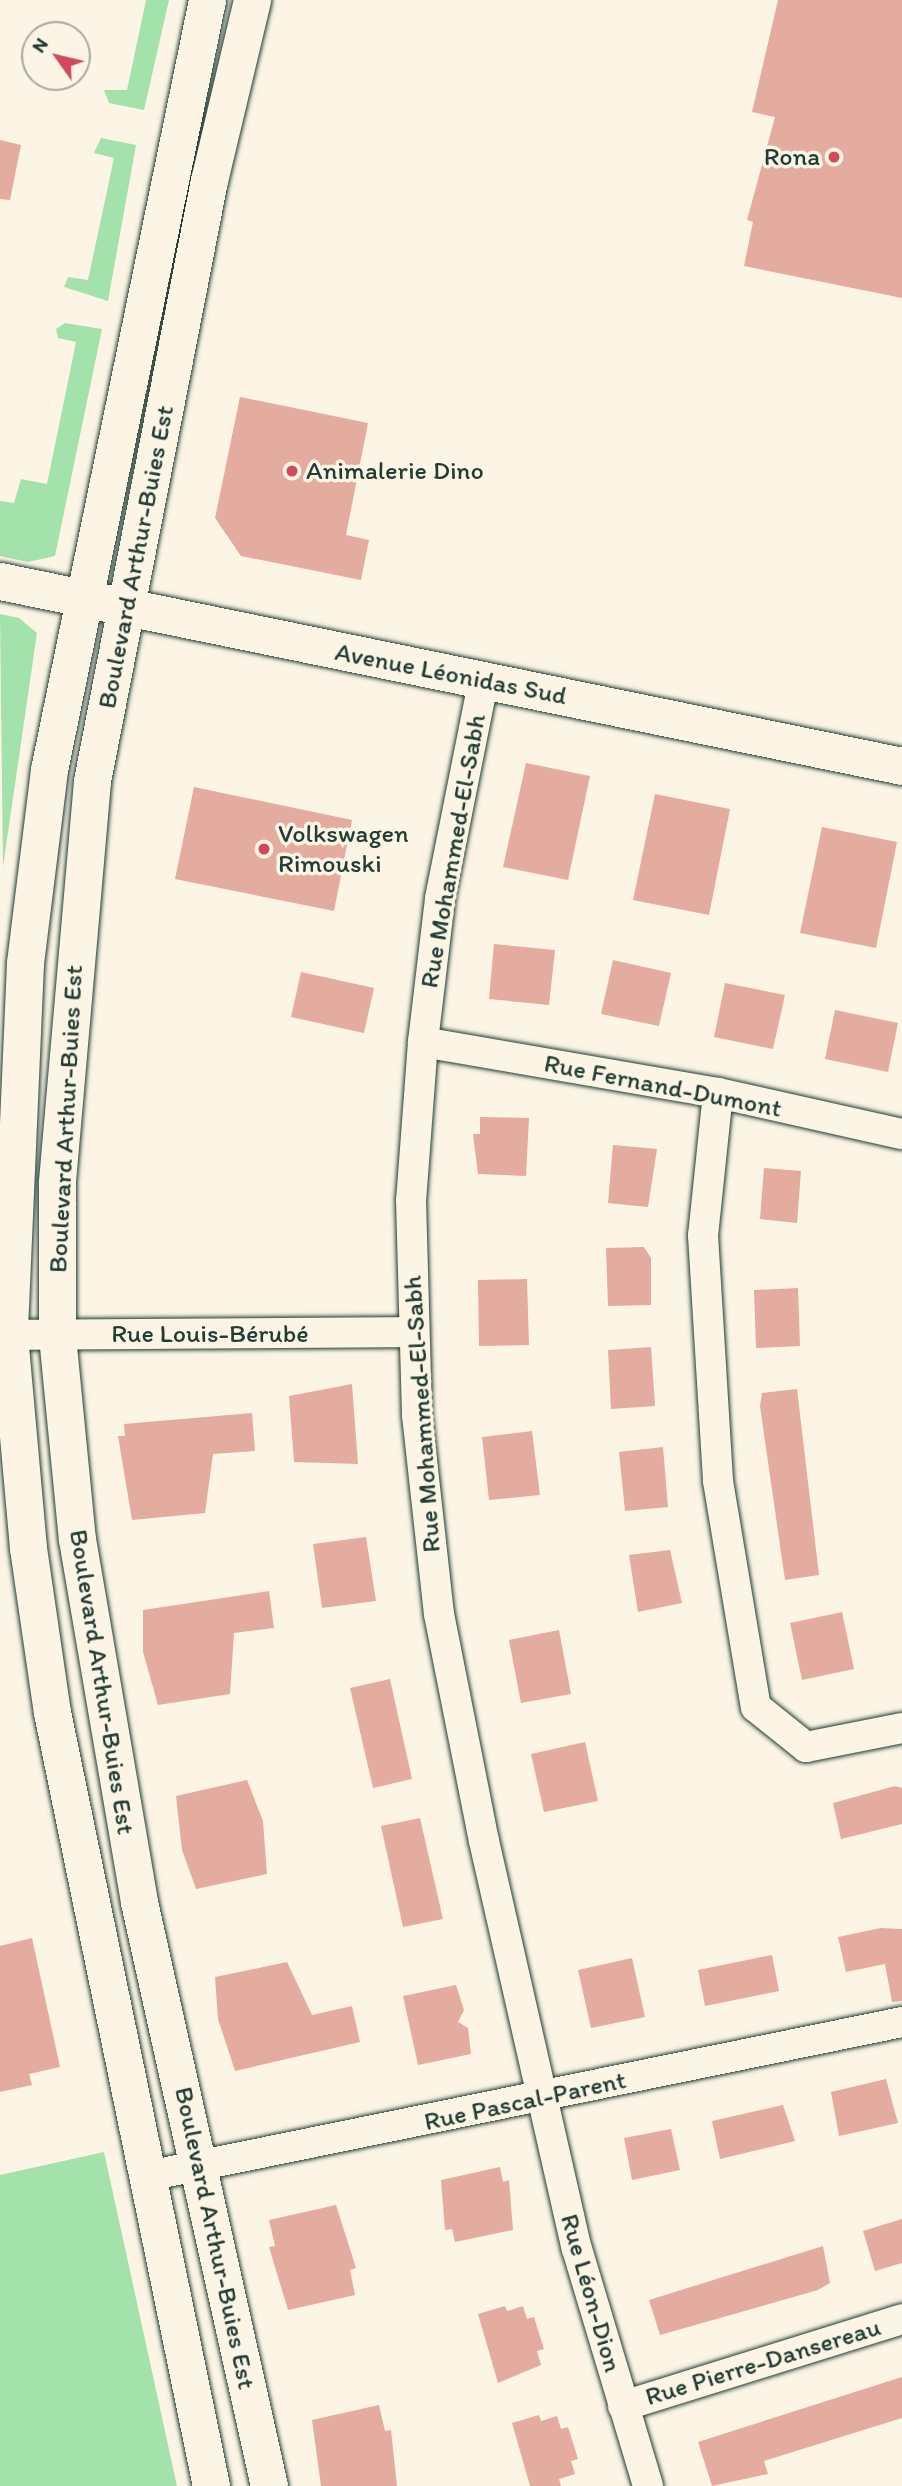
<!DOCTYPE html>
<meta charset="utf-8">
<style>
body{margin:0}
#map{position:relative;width:902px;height:2486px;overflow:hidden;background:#fcf5e5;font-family:Itim,sans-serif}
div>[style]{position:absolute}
.green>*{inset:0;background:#a3e2aa}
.building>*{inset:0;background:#e4ab9f}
.roads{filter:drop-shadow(0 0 2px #1f3d34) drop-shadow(0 0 2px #1f3d34)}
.minor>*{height:30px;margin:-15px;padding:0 15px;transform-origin:15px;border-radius:15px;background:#fcf5e5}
.tertiary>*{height:37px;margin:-18.5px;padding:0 18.5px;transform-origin:18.5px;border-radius:18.5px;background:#fcf5e5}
.dots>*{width:19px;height:19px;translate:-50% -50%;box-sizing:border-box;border:4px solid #fcf5e5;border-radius:50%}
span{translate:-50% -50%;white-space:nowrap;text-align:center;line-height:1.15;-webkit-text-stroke:7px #fcf5e5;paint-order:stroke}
.poi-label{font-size:26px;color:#1f3d34}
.right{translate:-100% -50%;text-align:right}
.left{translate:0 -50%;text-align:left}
.street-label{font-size:26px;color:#1f3d34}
.north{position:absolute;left:21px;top:21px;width:70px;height:70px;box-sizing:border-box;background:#fcf5e5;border:2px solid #a4ab9e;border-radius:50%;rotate:304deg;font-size:19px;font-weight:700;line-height:28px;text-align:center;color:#1f3d34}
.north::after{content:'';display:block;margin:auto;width:24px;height:32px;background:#d1495b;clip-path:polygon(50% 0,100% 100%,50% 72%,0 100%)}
</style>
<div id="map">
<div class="green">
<div style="clip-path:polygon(146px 0,169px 0,144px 110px,109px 103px,104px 90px,127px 90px)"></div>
<div style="clip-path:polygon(101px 138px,136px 145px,108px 301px,64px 287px,68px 277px,88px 280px,114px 158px,94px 153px)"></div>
<div style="clip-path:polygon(65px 323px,102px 329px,55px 556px,28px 562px,0 556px,0 501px,14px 503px,21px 479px,47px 484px,76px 342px,58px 338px,56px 329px)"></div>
<div style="clip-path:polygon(0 614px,19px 618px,37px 633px,3px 867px)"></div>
<div style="clip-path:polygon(104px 2152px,177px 2486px,0 2486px,0 2175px)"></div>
</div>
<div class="building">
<div style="clip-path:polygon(778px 0,902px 0,902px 298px,744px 266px,753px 222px,747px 220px,775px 117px,752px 112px)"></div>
<div style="clip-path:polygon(0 140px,21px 145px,10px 200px,0 199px)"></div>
<div style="clip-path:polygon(240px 397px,368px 423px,346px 535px,369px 540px,361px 580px,241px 556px,215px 518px)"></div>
<div style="clip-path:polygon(526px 763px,590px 776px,568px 880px,503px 867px)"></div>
<div style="clip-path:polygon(194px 787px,352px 820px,334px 911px,175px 879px)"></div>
<div style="clip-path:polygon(655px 794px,730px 809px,709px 915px,633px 900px)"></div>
<div style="clip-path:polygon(822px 827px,897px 842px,876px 948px,800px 933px)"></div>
<div style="clip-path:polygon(494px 944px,555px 950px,549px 1005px,489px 999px)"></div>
<div style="clip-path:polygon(613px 960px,671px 973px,659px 1026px,601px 1014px)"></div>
<div style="clip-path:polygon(301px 972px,374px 988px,364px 1033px,291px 1017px)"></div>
<div style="clip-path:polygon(725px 983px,785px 995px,773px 1049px,714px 1037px)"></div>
<div style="clip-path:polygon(835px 1010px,898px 1023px,888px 1072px,825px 1059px)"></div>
<div style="clip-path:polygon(480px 1117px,529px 1118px,526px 1176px,478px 1174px,473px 1134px,480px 1134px)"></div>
<div style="clip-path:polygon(613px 1145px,657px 1149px,648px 1207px,608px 1203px)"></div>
<div style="clip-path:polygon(764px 1168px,801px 1171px,797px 1223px,760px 1219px)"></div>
<div style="clip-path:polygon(644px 1247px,651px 1258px,651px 1305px,608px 1306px,606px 1248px)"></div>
<div style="clip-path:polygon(527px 1279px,529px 1345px,479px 1346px,478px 1280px)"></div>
<div style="clip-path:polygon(798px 1288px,800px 1346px,756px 1348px,754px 1290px)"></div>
<div style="clip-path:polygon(651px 1347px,655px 1406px,611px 1409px,608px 1350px)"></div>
<div style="clip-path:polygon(352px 1384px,358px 1464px,294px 1462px,289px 1396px)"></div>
<div style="clip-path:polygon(797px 1389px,819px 1575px,785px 1580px,760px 1406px,762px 1393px)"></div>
<div style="clip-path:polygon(252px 1413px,255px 1451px,213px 1454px,205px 1513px,132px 1520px,118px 1436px,125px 1436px,124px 1424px)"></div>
<div style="clip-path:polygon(532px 1431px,540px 1495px,489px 1500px,482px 1437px)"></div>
<div style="clip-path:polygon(663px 1447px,668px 1507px,625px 1511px,619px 1452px)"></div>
<div style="clip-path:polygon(366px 1537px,376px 1601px,322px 1608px,313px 1544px)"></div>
<div style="clip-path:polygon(670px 1550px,682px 1603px,638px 1612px,629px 1555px)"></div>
<div style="clip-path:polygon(269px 1591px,274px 1628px,234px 1633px,230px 1694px,158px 1705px,143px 1652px,143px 1610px)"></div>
<div style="clip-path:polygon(842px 1612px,854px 1669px,802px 1680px,790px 1623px)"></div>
<div style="clip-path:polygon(559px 1630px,571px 1694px,521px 1703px,509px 1640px)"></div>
<div style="clip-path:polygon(390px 1679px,412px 1779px,373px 1788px,350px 1688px)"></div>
<div style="clip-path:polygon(585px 1742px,598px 1801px,544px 1812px,531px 1754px)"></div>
<div style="clip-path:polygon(247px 1780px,263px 1821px,267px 1874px,196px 1889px,182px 1850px,176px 1796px)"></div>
<div style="clip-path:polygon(895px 1786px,902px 1788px,902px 1824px,841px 1839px,833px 1803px)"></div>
<div style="clip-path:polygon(420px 1818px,443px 1919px,403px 1927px,381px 1826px)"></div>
<div style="clip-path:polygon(881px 1928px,902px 1929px,902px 2001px,892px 2002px,885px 1964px,846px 1972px,838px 1937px)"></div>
<div style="clip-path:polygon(32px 1938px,60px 2067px,29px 2074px,32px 2085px,0 2092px,0 1946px)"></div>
<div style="clip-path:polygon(772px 1955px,779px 1991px,705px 2006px,698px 1970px)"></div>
<div style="clip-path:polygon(632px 1958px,645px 2017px,591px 2028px,578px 1970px)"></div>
<div style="clip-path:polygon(287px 1962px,312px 2015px,352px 2006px,360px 2042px,235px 2071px,218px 2019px,215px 1977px)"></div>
<div style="clip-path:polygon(456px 1985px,464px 2010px,458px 2022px,468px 2028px,471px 2054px,418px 2065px,403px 1996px)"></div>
<div style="clip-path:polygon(886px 2079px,898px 2123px,839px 2136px,831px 2092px)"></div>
<div style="clip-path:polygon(783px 2105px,795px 2141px,720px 2159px,712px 2121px)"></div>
<div style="clip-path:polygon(671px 2129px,680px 2170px,632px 2180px,624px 2138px)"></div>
<div style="clip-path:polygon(500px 2167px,503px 2182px,509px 2180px,513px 2230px,455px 2242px,452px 2229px,445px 2230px,441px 2180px)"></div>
<div style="clip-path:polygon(336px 2205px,356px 2268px,350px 2270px,355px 2295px,288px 2310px,269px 2247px,275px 2246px,269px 2220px)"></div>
<div style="clip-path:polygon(902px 2219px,902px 2263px,875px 2271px,863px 2231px)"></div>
<div style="clip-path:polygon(823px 2246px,830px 2283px,818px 2290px,660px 2335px,649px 2300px)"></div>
<div style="clip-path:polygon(505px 2306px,507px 2311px,523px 2306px,527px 2319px,534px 2317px,544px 2349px,537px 2351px,541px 2365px,498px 2383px,478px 2314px)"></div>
<div style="clip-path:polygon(902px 2377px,902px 2418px,764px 2461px,768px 2474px,712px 2486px,698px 2442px)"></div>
<div style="clip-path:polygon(379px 2405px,385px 2431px,391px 2430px,397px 2486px,321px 2486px,312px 2420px)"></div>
<div style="clip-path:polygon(539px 2415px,541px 2421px,557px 2416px,561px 2429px,568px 2427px,578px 2459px,571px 2461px,575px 2474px,559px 2479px,561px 2486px,530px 2486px,512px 2423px)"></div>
</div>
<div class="roads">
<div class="minor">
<div style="left:483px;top:683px;width:220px;rotate:101.3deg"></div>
<div style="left:440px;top:899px;width:144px;rotate:96.8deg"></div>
<div style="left:423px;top:1042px;width:158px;rotate:94.3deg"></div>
<div style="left:411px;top:1200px;width:215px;rotate:88.4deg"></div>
<div style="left:417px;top:1415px;width:200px;rotate:83.7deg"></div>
<div style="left:439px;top:1614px;width:231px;rotate:78.8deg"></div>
<div style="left:484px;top:1841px;width:418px;rotate:77.2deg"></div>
<div style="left:577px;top:2249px;width:247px;rotate:73.3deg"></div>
<div style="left:423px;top:1042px;width:299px;rotate:9.8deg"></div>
<div style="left:718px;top:1093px;width:189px;rotate:12.6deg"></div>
<div style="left:718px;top:1093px;width:143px;rotate:96deg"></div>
<div style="left:703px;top:1235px;width:246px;rotate:86.5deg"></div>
<div style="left:718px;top:1481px;width:229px;rotate:80.5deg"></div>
<div style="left:756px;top:1707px;width:64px;rotate:38.7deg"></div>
<div style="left:806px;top:1747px;width:98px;rotate:-11.2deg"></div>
<div style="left:9px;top:1335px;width:402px;rotate:-0.4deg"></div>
<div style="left:148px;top:2176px;width:770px;rotate:-11.54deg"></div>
<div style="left:623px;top:2406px;width:292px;rotate:-17.3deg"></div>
</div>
<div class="tertiary">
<div style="left:207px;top:0;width:786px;rotate:101.6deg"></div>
<div style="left:49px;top:770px;width:194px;rotate:97.1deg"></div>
<div style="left:25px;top:963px;width:372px;rotate:92.5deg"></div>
<div style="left:9px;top:1335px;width:214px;rotate:84.9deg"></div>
<div style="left:28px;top:1548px;width:166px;rotate:81.7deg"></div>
<div style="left:52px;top:1712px;width:790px;rotate:78.39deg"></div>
<div style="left:252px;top:0;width:185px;rotate:103.4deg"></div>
<div style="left:209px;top:180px;width:612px;rotate:101.02deg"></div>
<div style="left:92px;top:781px;width:404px;rotate:95deg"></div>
<div style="left:57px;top:1183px;width:153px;rotate:90deg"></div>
<div style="left:57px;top:1336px;width:204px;rotate:84.4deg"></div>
<div style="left:77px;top:1539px;width:368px;rotate:80.3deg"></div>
<div style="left:139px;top:1902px;width:598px;rotate:77.45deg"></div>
<div style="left:0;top:581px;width:921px;rotate:11.59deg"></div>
</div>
</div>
<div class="dots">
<div style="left:834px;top:157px;background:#d1495b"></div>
<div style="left:292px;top:471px;background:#d1495b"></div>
<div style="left:264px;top:849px;background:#d1495b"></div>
</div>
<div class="poi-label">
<span class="right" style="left:820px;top:157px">Rona</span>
<span class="left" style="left:306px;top:471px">Animalerie Dino</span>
<span class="left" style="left:278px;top:849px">Volkswagen<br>Rimouski</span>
</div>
<div class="street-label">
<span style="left:136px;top:557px;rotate:-79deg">Boulevard Arthur-Buies Est</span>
<span style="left:451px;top:674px;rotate:11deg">Avenue Léonidas Sud</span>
<span style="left:453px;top:851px;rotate:-80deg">Rue Mohammed-El-Sabh</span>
<span style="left:663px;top:1086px;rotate:11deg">Rue Fernand-Dumont</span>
<span style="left:66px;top:1119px;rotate:-87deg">Boulevard Arthur-Buies Est</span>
<span style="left:210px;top:1334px">Rue Louis-Bérubé</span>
<span style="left:422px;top:1414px;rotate:-94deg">Rue Mohammed-El-Sabh</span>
<span style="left:102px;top:1682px;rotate:81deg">Boulevard Arthur-Buies Est</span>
<span style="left:525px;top:2101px;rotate:-12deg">Rue Pascal-Parent</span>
<span style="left:215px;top:2238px;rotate:78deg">Boulevard Arthur-Buies Est</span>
<span style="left:591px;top:2293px;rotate:74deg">Rue Léon-Dion</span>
<span style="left:763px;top:2362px;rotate:-17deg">Rue Pierre-Dansereau</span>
</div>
<div class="north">N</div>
</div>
